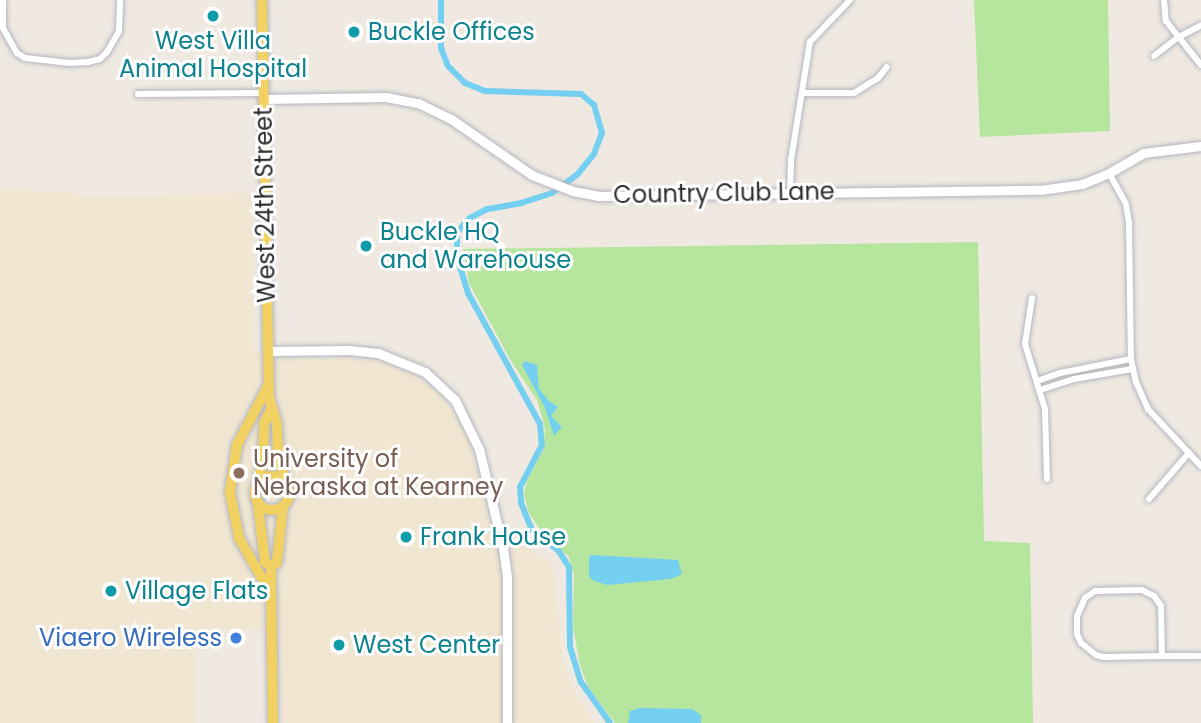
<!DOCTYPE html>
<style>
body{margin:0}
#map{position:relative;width:1201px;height:723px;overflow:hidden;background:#efe9e1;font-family:Poppins,sans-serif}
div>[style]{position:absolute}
.education>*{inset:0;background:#f0e6d1}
.green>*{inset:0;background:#b6e59e}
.water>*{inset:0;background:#75cff0}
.canal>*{height:6px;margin:-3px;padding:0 3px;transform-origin:3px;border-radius:3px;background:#75cff0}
.roads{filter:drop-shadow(0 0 2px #b4b7c1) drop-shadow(0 0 2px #b4b7c1)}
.street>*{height:6px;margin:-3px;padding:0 3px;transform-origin:3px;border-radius:3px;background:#fff}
.secondary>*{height:9px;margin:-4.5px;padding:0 4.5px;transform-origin:4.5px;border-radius:4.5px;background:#fff}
.primary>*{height:10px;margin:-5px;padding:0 5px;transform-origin:5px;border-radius:5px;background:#f2d163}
.primary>.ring{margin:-5px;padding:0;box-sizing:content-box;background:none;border:10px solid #f2d163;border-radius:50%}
.dots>*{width:19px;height:19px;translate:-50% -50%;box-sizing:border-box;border:4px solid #fff;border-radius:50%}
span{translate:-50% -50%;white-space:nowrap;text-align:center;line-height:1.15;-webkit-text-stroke:6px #fff;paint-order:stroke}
.culture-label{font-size:24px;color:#0d838f}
.left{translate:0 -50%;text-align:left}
.street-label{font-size:24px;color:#2e2e2e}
.education-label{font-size:24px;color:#785e54}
.shop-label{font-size:24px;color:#366cbe}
.right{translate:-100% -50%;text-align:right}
</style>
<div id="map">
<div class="education">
<div style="clip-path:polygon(0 190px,59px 191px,87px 196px,253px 193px,254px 351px,267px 351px,281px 358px,377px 359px,414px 374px,442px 395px,468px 435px,490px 521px,553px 564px,563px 662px,573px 688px,595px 723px,282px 723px,281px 629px,196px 631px,197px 723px,0 723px)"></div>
</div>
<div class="green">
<div style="clip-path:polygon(974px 0,1108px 0,1110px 131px,980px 137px)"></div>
<div style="clip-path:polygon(978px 242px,984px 541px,1030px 543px,1033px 723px,615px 723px,588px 687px,580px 665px,573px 627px,574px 575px,569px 557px,540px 530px,528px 511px,524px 493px,527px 481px,544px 448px,545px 428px,537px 400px,511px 361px,469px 283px,463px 249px)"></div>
</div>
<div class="water">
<div style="clip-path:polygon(525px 361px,537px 365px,539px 389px,549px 401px,558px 407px,551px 416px,562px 427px,554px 436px,545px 408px,522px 365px)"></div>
<div style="clip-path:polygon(592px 555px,678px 560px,682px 574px,670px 579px,607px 585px,592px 580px,589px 576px,589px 556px)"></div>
<div style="clip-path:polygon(640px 708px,692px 709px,701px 715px,701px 723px,628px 723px,630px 711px)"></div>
</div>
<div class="canal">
<div style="left:441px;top:0;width:48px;rotate:90deg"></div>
<div style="left:441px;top:48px;width:19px;rotate:69deg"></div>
<div style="left:448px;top:66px;width:24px;rotate:45deg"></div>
<div style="left:465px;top:83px;width:22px;rotate:22deg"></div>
<div style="left:485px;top:91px;width:96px;rotate:1.8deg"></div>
<div style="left:581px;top:94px;width:17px;rotate:40deg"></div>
<div style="left:594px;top:105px;width:29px;rotate:74deg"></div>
<div style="left:602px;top:133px;width:22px;rotate:111deg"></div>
<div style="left:594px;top:154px;width:26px;rotate:129deg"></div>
<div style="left:578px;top:174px;width:32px;rotate:144deg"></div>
<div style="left:552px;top:193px;width:32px;rotate:162deg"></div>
<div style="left:522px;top:203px;width:36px;rotate:170deg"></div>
<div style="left:487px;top:209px;width:19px;rotate:152deg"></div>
<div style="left:470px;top:218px;width:19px;rotate:133deg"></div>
<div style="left:457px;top:232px;width:25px;rotate:90deg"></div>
<div style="left:457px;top:257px;width:38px;rotate:73deg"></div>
<div style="left:468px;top:293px;width:149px;rotate:61.2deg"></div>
<div style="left:540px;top:424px;width:21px;rotate:85deg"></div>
<div style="left:542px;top:445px;width:47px;rotate:117.6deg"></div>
<div style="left:520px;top:487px;width:16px;rotate:86deg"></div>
<div style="left:521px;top:503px;width:29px;rotate:68deg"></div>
<div style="left:532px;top:530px;width:33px;rotate:38deg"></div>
<div style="left:558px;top:550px;width:20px;rotate:57deg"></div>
<div style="left:569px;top:567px;width:80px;rotate:89.3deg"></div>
<div style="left:570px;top:647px;width:37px;rotate:73deg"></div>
<div style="left:581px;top:682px;width:50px;rotate:54.7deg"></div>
</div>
<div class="roads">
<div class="street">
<div style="left:3px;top:0;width:28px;rotate:90deg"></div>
<div style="left:3px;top:28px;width:29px;rotate:61deg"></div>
<div style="left:17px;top:53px;width:9px;rotate:32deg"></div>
<div style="left:25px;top:58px;width:45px;rotate:6.3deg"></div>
<div style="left:70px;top:63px;width:18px;rotate:-3deg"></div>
<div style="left:88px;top:62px;width:12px;rotate:-14deg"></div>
<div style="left:100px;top:59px;width:10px;rotate:-45deg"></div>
<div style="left:107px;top:52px;width:24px;rotate:-60deg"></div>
<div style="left:119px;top:31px;width:31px;rotate:-88deg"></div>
<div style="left:1164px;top:0;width:21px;rotate:85deg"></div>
<div style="left:1166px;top:21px;width:56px;rotate:51.5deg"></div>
<div style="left:1154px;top:56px;width:29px;rotate:-38deg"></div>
<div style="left:1177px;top:38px;width:27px;rotate:-28deg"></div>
<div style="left:802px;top:93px;width:52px"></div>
<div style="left:854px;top:93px;width:28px;rotate:-32deg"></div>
<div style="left:878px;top:78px;width:14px;rotate:-51deg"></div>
<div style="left:138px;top:94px;width:125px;rotate:-0.5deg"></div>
<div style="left:1109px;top:173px;width:35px;rotate:61deg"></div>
<div style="left:1126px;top:204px;width:19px;rotate:81deg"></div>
<div style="left:1129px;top:223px;width:136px;rotate:89.2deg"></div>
<div style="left:1131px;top:359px;width:24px;rotate:78deg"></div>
<div style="left:1136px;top:382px;width:30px;rotate:66deg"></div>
<div style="left:1148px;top:409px;width:78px;rotate:47.1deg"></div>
<div style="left:790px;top:192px;width:32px;rotate:-88deg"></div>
<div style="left:791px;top:160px;width:120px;rotate:-80.9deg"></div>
<div style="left:810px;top:42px;width:58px;rotate:-46.4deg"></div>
<div style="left:1032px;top:298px;width:47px;rotate:98.7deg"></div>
<div style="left:1025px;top:344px;width:68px;rotate:72.9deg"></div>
<div style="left:1045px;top:409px;width:70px;rotate:88.4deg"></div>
<div style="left:1037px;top:381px;width:24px;rotate:-19deg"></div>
<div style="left:1060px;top:373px;width:72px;rotate:-11.2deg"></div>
<div style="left:1040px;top:390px;width:36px;rotate:-18deg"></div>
<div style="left:1074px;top:379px;width:59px;rotate:-9.8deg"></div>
<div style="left:1149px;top:499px;width:60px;rotate:-49.1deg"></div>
<div style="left:1142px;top:590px;width:13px;rotate:27deg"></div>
<div style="left:1154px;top:596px;width:12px;rotate:55deg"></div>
<div style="left:1161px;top:606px;width:50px;rotate:88.9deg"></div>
<div style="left:1162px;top:656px;width:58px;rotate:179deg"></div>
<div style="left:1104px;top:657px;width:8px;rotate:-166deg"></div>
<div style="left:1096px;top:655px;width:19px;rotate:-141deg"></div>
<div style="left:1081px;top:643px;width:10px;rotate:-114deg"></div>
<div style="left:1077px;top:634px;width:18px;rotate:-90deg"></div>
<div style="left:1077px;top:616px;width:20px;rotate:-66deg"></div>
<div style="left:1085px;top:598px;width:12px;rotate:-35deg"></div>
<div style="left:1095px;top:591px;width:47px;rotate:-1.2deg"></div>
<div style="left:1162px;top:656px;width:39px"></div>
</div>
<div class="secondary">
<div style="left:263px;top:99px;width:123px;rotate:-0.9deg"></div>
<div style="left:386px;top:97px;width:33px;rotate:11deg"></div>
<div style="left:418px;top:103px;width:37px;rotate:26deg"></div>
<div style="left:451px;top:119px;width:98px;rotate:34.7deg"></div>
<div style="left:532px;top:175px;width:44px;rotate:21.3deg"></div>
<div style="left:573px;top:191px;width:25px;rotate:11deg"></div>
<div style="left:598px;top:196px;width:442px;rotate:-0.8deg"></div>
<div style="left:1040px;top:190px;width:42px;rotate:-8.1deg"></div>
<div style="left:1082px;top:184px;width:29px;rotate:-22deg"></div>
<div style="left:1109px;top:173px;width:39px;rotate:-30deg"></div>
<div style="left:1143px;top:153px;width:58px;rotate:-6.9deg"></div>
<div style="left:267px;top:351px;width:82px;rotate:-0.7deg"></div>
<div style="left:349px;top:350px;width:29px;rotate:6deg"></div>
<div style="left:378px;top:353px;width:51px;rotate:22deg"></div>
<div style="left:425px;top:372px;width:41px;rotate:43deg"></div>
<div style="left:455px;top:400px;width:55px;rotate:63.9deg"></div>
<div style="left:479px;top:449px;width:102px;rotate:76.4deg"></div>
<div style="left:503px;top:548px;width:29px;rotate:82deg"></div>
<div style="left:507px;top:577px;width:146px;rotate:90deg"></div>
</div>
<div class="primary">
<div style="left:262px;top:0;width:397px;rotate:89deg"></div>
<div style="left:269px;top:397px;width:29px;rotate:74deg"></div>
<div style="left:277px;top:425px;width:30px;rotate:88deg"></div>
<div style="left:278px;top:455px;width:27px;rotate:75deg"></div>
<div style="left:268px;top:386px;width:67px;rotate:117.7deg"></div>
<div style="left:237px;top:445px;width:48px;rotate:98.5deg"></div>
<div style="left:230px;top:492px;width:47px;rotate:78.9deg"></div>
<div style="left:239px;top:538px;width:64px;rotate:60.3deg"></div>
<div class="ring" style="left:255px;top:476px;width:24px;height:24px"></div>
<div style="left:258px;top:481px;width:22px;rotate:-77deg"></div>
<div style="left:263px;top:460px;width:37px;rotate:-88deg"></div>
<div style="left:264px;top:423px;width:16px;rotate:-63deg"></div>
<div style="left:258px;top:504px;width:58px;rotate:83.1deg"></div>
<div style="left:265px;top:562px;width:8px;rotate:40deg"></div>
<div style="left:271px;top:567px;width:156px;rotate:89.3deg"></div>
<div style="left:271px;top:567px;width:8px;rotate:-40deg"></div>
<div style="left:277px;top:562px;width:56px;rotate:-83.9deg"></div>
</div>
</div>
<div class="dots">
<div style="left:213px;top:16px;background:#0f9aa8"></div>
<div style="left:354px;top:32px;background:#0f9aa8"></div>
<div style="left:366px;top:246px;background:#0f9aa8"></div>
<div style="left:239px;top:473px;background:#8d6e63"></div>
<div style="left:406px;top:537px;background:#0f9aa8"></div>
<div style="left:111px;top:591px;background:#0f9aa8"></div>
<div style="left:236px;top:638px;background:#3f7fe0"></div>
<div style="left:339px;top:645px;background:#0f9aa8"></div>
</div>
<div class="culture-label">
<span class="left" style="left:368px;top:32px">Buckle Offices</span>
<span style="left:213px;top:55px">West Villa<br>Animal Hospital</span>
<span class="left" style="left:380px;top:246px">Buckle HQ<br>and Warehouse</span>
<span class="left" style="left:420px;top:537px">Frank House</span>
<span class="left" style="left:125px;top:591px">Village Flats</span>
<span class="left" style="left:353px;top:645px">West Center</span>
</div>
<div class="street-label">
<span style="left:724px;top:193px;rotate:-1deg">Country Club Lane</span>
<span style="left:265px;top:205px;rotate:-91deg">West 24th Street</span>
</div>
<div class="education-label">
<span class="left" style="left:253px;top:473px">University of<br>Nebraska at Kearney</span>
</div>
<div class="shop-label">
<span class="right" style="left:222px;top:638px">Viaero Wireless</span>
</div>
</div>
